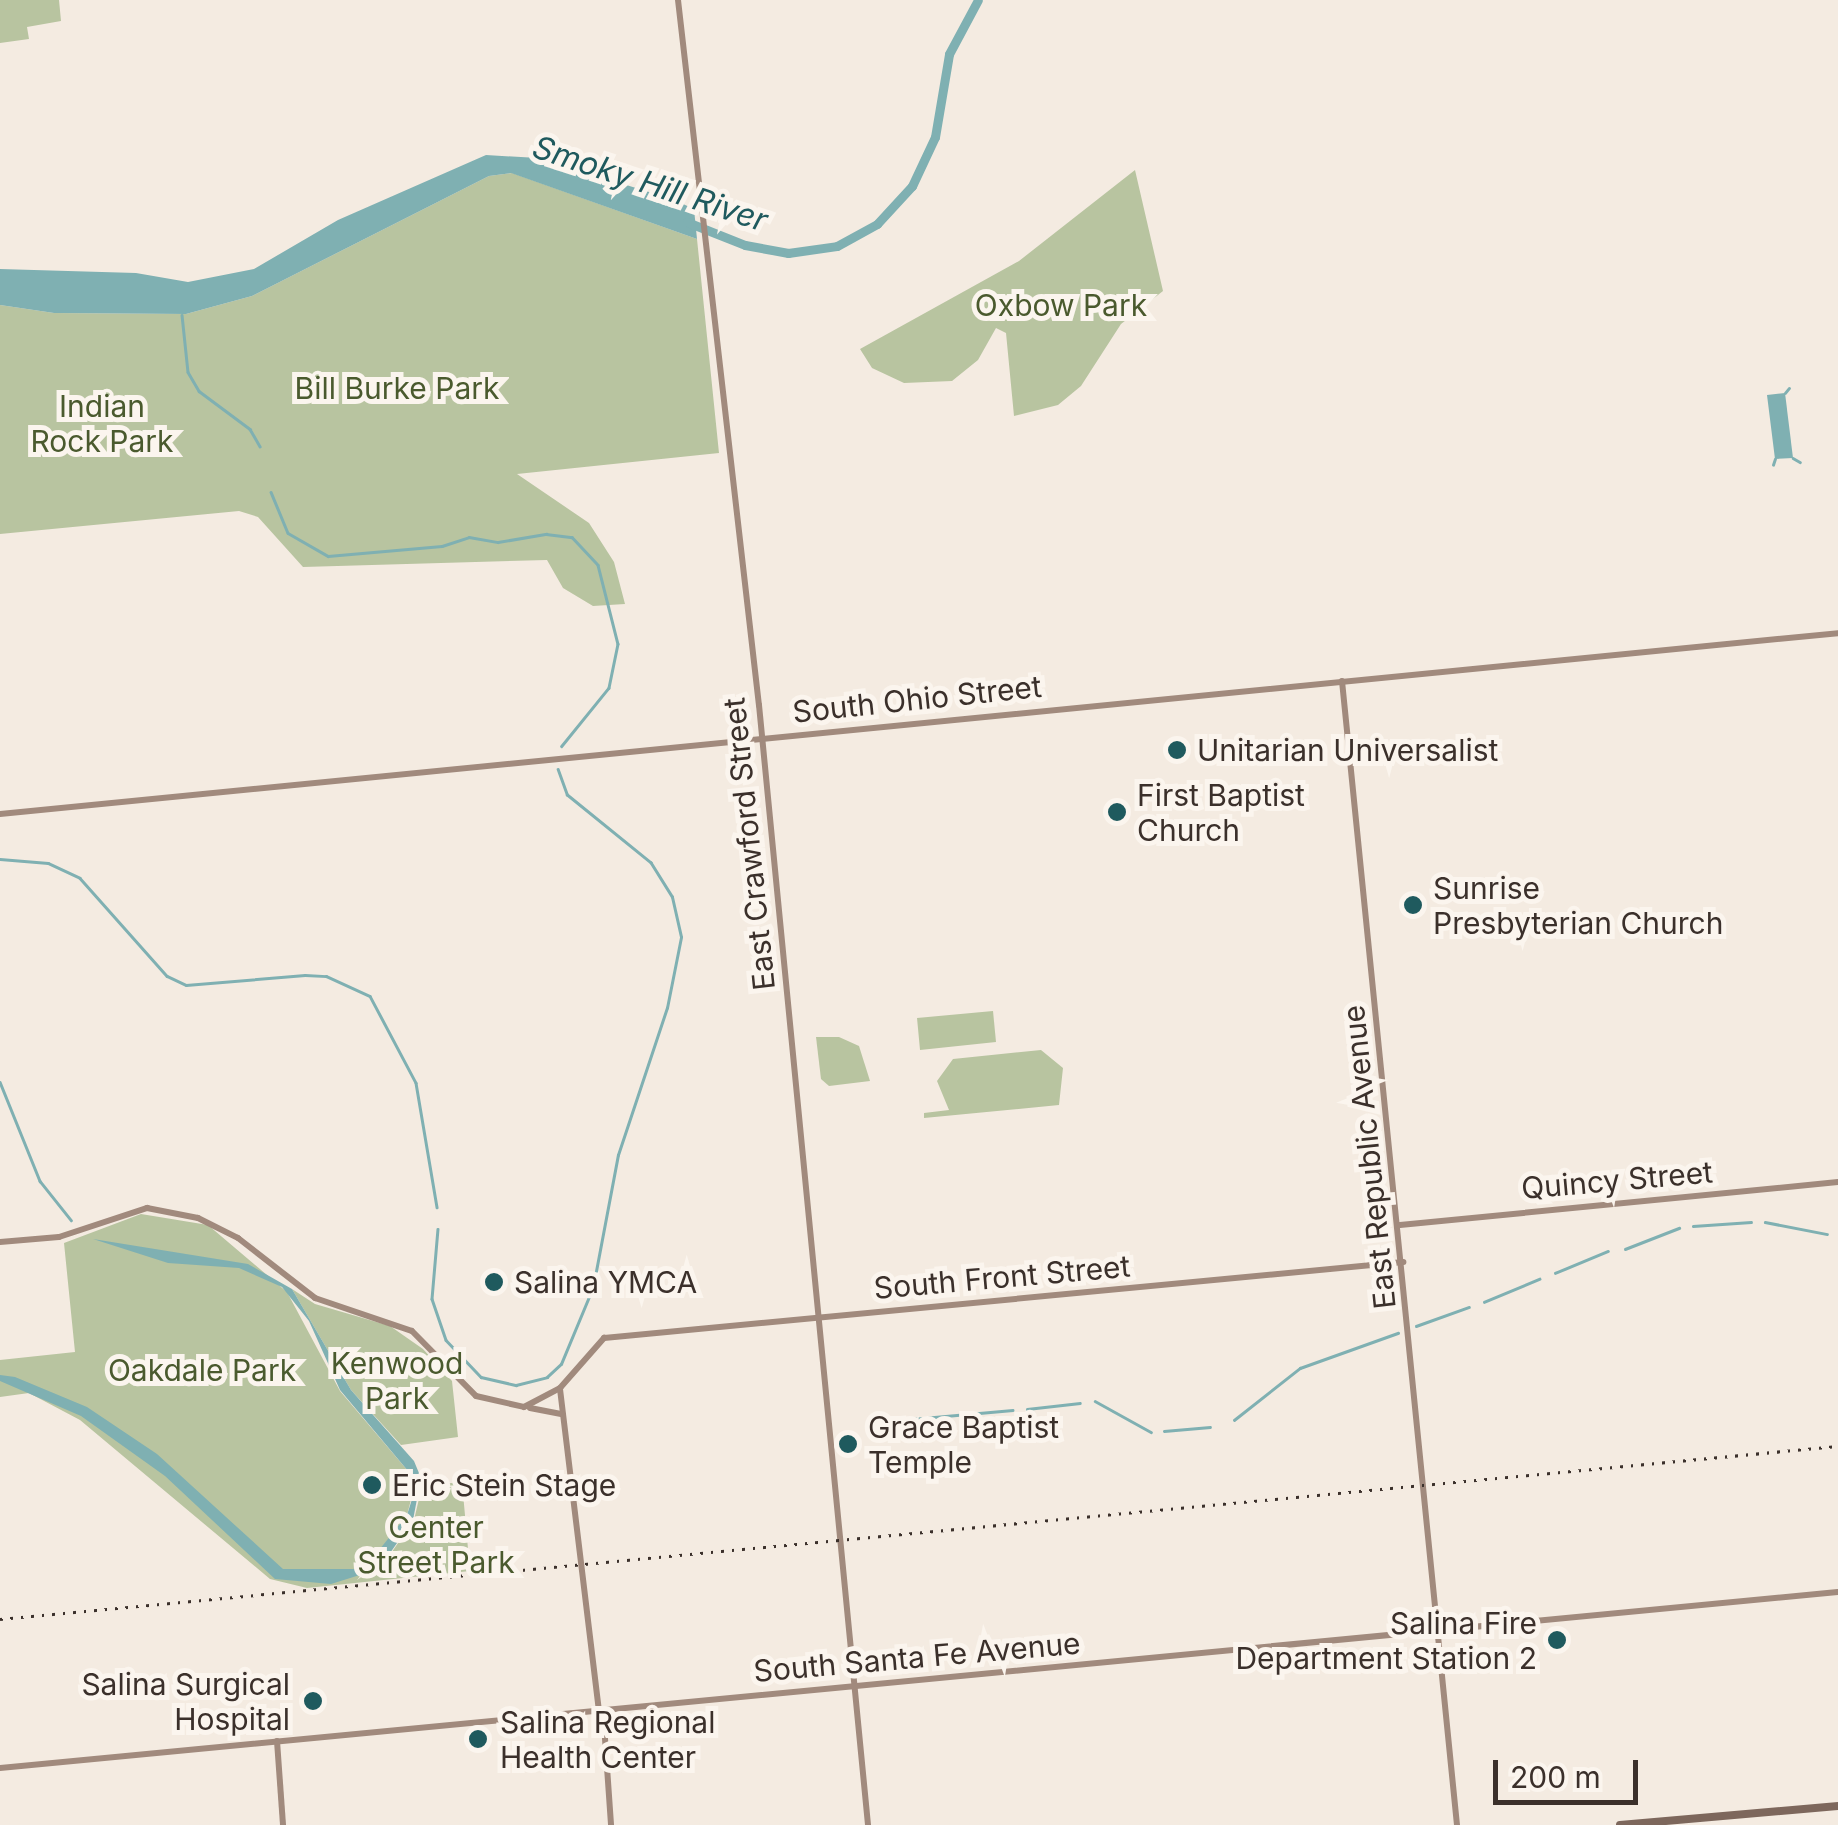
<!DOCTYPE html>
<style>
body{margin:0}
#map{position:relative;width:1838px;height:1825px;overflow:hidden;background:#f4ebe1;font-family:Inter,sans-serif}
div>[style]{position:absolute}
.green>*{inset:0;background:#b8c4a0}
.water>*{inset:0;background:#7fb0b2}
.stream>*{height:2.5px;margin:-1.25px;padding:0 1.25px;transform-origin:1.25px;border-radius:1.25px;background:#7fb0b2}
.river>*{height:9px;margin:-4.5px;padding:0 4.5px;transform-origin:4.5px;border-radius:4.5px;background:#7fb0b2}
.secondary>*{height:6px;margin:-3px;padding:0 3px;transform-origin:3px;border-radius:3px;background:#a18a7d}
.primary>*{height:8px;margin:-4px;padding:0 4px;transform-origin:4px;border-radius:4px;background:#7d675c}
.rail>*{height:2.5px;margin-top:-1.25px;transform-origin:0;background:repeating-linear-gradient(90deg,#3b302b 0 2.5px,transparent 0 10.5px)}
.dots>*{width:28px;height:28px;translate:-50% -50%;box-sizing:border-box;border:5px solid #fbf5ee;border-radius:50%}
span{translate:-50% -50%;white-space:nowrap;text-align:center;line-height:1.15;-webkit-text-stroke:10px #fbf5ee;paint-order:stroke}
.park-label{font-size:30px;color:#4a5a2e}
.street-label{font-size:30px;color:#3b302b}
.poi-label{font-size:30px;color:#3b302b}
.left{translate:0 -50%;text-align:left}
.right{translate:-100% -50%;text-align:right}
.water-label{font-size:32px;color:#1f5a5e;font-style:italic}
.scale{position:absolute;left:1493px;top:1760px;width:145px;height:45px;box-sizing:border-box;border:5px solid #3b302b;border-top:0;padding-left:12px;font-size:30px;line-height:35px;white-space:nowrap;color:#3b302b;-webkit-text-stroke:8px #fbf5ee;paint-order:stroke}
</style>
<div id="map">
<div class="green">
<div style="clip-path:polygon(0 0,59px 0,61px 21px,27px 27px,29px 39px,0 43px)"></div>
<div style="clip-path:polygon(1135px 170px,1163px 291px,1121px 324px,1081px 386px,1058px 405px,1014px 416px,1006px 333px,996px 328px,978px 360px,952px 381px,904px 383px,872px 368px,860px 349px,1019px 261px)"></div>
<div style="clip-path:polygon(512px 173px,697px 239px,719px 453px,517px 474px,589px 523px,614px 562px,625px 604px,593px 606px,563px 588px,547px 560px,303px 567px,258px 517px,239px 511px,0 534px,0 305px,54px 313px,186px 314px,252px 296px,489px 176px)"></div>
<div style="clip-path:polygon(993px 1011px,996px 1042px,920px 1050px,917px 1018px)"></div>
<div style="clip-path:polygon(816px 1037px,839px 1037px,859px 1046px,870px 1081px,829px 1086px,821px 1079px)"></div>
<div style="clip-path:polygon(1041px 1050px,1063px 1068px,1059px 1105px,924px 1118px,924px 1113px,949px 1110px,937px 1081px,953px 1059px)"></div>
<div style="clip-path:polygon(141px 1214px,208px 1225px,287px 1292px,340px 1391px,408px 1471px,412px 1496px,407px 1515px,357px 1580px,387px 1559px,414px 1520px,422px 1486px,462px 1482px,470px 1571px,307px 1588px,270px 1579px,80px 1420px,29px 1393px,0 1397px,0 1360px,75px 1352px,64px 1243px)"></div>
<div style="clip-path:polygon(292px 1289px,315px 1304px,390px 1326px,423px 1349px,452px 1381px,458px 1437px,401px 1445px,351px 1390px)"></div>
</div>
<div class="water">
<div style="clip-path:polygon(486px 155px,538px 158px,672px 199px,694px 209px,697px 239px,511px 173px,489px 176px,252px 296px,186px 314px,54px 313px,0 305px,0 269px,136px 273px,188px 282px,254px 269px,338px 220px)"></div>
<div style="clip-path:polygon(1785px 393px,1793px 458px,1775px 459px,1767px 395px)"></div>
<div style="clip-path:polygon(93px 1239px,248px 1264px,292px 1289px,351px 1390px,414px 1461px,421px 1478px,413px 1520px,379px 1569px,331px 1584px,275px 1579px,165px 1476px,81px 1416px,0 1381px,0 1375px,15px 1377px,87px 1407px,157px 1454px,283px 1569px,364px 1569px,407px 1515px,413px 1496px,408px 1471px,340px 1390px,309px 1321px,282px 1287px,239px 1268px,168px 1263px)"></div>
</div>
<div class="stream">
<div style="left:182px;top:315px;width:57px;rotate:84deg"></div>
<div style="left:188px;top:372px;width:22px;rotate:60deg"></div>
<div style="left:199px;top:391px;width:64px;rotate:36.7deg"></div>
<div style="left:250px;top:429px;width:20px;rotate:60deg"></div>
<div style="left:1785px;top:393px;width:6px;rotate:-51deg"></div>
<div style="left:1793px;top:458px;width:8px;rotate:30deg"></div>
<div style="left:1773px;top:465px;width:6px;rotate:-72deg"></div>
<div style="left:271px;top:492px;width:44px;rotate:67.5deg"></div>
<div style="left:288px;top:533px;width:46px;rotate:29.9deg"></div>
<div style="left:328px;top:556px;width:114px;rotate:-5deg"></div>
<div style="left:442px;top:546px;width:28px;rotate:-18deg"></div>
<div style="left:469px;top:537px;width:29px;rotate:10deg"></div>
<div style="left:498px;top:542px;width:49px;rotate:-9.5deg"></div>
<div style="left:546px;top:534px;width:26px;rotate:7deg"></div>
<div style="left:572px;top:537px;width:38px;rotate:47deg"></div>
<div style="left:598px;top:565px;width:81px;rotate:75.8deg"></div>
<div style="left:618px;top:644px;width:45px;rotate:101.6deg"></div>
<div style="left:609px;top:688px;width:75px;rotate:129deg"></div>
<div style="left:0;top:859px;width:48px;rotate:4.8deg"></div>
<div style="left:48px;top:863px;width:35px;rotate:25deg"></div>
<div style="left:80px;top:878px;width:131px;rotate:48.4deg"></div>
<div style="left:167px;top:976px;width:21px;rotate:25deg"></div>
<div style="left:186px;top:985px;width:119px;rotate:-4.8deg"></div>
<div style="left:305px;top:975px;width:21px;rotate:3deg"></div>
<div style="left:326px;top:976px;width:48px;rotate:24.4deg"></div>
<div style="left:370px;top:996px;width:98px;rotate:62.1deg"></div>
<div style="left:416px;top:1083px;width:126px;rotate:80.4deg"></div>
<div style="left:0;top:1082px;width:107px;rotate:68deg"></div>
<div style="left:40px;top:1181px;width:50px;rotate:51.5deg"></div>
<div style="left:1765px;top:1222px;width:63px;rotate:11deg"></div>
<div style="left:1693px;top:1226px;width:58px;rotate:-3.9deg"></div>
<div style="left:438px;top:1229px;width:70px;rotate:94.9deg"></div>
<div style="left:432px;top:1299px;width:43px;rotate:71.1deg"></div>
<div style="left:446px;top:1340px;width:51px;rotate:46.6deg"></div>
<div style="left:481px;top:1377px;width:36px;rotate:13deg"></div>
<div style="left:516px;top:1385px;width:32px;rotate:-14deg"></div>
<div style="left:547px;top:1377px;width:19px;rotate:-43deg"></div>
<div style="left:561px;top:1364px;width:83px;rotate:-67.4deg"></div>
<div style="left:593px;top:1287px;width:134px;rotate:-79.3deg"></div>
<div style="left:618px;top:1155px;width:155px;rotate:-71.6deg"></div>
<div style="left:667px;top:1008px;width:72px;rotate:-78.8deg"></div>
<div style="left:681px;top:937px;width:41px;rotate:-102.7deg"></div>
<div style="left:672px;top:897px;width:40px;rotate:-122deg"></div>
<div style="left:651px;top:863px;width:108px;rotate:-141deg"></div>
<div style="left:567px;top:795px;width:27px;rotate:-110deg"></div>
<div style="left:1625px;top:1249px;width:58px;rotate:-21.3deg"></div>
<div style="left:1555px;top:1273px;width:57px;rotate:-22.5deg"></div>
<div style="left:1484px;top:1302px;width:60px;rotate:-22.7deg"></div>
<div style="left:1416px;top:1326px;width:56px;rotate:-19.7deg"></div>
<div style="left:1095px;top:1401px;width:64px;rotate:29deg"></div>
<div style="left:1027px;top:1409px;width:53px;rotate:-6.5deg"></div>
<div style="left:1234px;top:1420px;width:84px;rotate:-38.2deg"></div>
<div style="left:1300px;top:1368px;width:104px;rotate:-19.7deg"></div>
<div style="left:867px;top:1423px;width:146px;rotate:-5.1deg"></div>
<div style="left:1164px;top:1431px;width:46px;rotate:-5deg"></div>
</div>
<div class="river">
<div style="left:687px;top:222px;width:62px;rotate:21.6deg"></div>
<div style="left:745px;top:245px;width:44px;rotate:10.5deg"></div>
<div style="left:788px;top:253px;width:49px;rotate:-8.1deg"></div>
<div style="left:837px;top:246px;width:46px;rotate:-28.8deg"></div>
<div style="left:877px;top:224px;width:52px;rotate:-47.4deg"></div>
<div style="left:912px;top:186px;width:54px;rotate:-64.9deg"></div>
<div style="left:935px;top:137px;width:84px;rotate:-80.4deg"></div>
<div style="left:949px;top:54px;width:61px;rotate:-61.8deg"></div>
</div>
<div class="secondary">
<div style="left:678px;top:0;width:710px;rotate:83.45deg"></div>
<div style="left:759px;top:705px;width:1125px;rotate:84.44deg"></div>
<div style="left:1342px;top:681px;width:1150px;rotate:84.26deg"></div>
<div style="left:0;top:814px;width:1847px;rotate:-5.62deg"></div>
<div style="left:1400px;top:1225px;width:440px;rotate:-5.6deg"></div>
<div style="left:0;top:1242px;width:59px;rotate:-4.8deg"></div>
<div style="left:59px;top:1237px;width:93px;rotate:-18.2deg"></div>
<div style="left:147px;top:1208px;width:52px;rotate:11.1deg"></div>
<div style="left:198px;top:1218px;width:45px;rotate:26.6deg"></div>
<div style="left:238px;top:1238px;width:98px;rotate:37.9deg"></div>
<div style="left:315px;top:1298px;width:102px;rotate:18.8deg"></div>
<div style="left:412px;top:1331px;width:91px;rotate:45.4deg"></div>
<div style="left:476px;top:1396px;width:49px;rotate:12.9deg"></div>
<div style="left:524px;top:1407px;width:41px;rotate:-27.8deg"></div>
<div style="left:560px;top:1388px;width:67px;rotate:-48.7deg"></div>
<div style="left:604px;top:1338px;width:803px;rotate:-5.43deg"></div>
<div style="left:560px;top:1389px;width:323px;rotate:83.1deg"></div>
<div style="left:530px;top:1408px;width:33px;rotate:11deg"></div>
<div style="left:603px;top:1710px;width:115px;rotate:86deg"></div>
<div style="left:277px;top:1741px;width:84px;rotate:85.9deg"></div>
<div style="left:0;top:1768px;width:1846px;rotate:-5.47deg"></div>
</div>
<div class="primary">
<div style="left:1620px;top:1825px;width:219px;rotate:-5deg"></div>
</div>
<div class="rail">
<div style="left:0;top:1619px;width:1846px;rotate:-5.38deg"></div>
</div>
<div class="dots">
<div style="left:1177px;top:750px;background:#1f5a5e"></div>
<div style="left:1117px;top:812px;background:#1f5a5e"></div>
<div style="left:1413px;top:905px;background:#1f5a5e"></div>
<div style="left:494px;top:1282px;background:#1f5a5e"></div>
<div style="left:848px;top:1444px;background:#1f5a5e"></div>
<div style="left:372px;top:1485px;background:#1f5a5e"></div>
<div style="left:1557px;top:1640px;background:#1f5a5e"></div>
<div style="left:313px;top:1701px;background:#1f5a5e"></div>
<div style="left:478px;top:1739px;background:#1f5a5e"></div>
</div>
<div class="park-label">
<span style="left:1061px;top:305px">Oxbow Park</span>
<span style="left:397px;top:388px">Bill Burke Park</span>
<span style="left:102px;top:423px">Indian<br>Rock Park</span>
<span style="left:397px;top:1380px">Kenwood<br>Park</span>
<span style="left:202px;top:1370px">Oakdale Park</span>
<span style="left:436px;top:1544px">Center<br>Street Park</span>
</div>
<div class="street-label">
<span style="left:917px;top:699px;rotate:-6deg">South Ohio Street</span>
<span style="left:749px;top:844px;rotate:-96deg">East Crawford Street</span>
<span style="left:1369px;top:1157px;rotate:-96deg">East Republic Avenue</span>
<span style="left:1617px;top:1180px;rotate:-5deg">Quincy Street</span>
<span style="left:1002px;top:1277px;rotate:-5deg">South Front Street</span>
<span style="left:917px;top:1657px;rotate:-5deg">South Santa Fe Avenue</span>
</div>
<div class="poi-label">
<span class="left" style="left:1197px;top:750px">Unitarian Universalist</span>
<span class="left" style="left:1137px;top:812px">First Baptist<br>Church</span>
<span class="left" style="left:1433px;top:905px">Sunrise<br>Presbyterian Church</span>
<span class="left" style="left:514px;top:1282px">Salina YMCA</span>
<span class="left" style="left:868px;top:1444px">Grace Baptist<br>Temple</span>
<span class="left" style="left:392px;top:1485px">Eric Stein Stage</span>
<span class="right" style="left:1537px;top:1640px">Salina Fire<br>Department Station 2</span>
<span class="right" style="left:290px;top:1701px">Salina Surgical<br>Hospital</span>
<span class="left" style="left:500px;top:1739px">Salina Regional<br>Health Center</span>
</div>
<div class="water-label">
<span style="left:650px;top:184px;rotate:18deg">Smoky Hill River</span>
</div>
<div class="scale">200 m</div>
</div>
